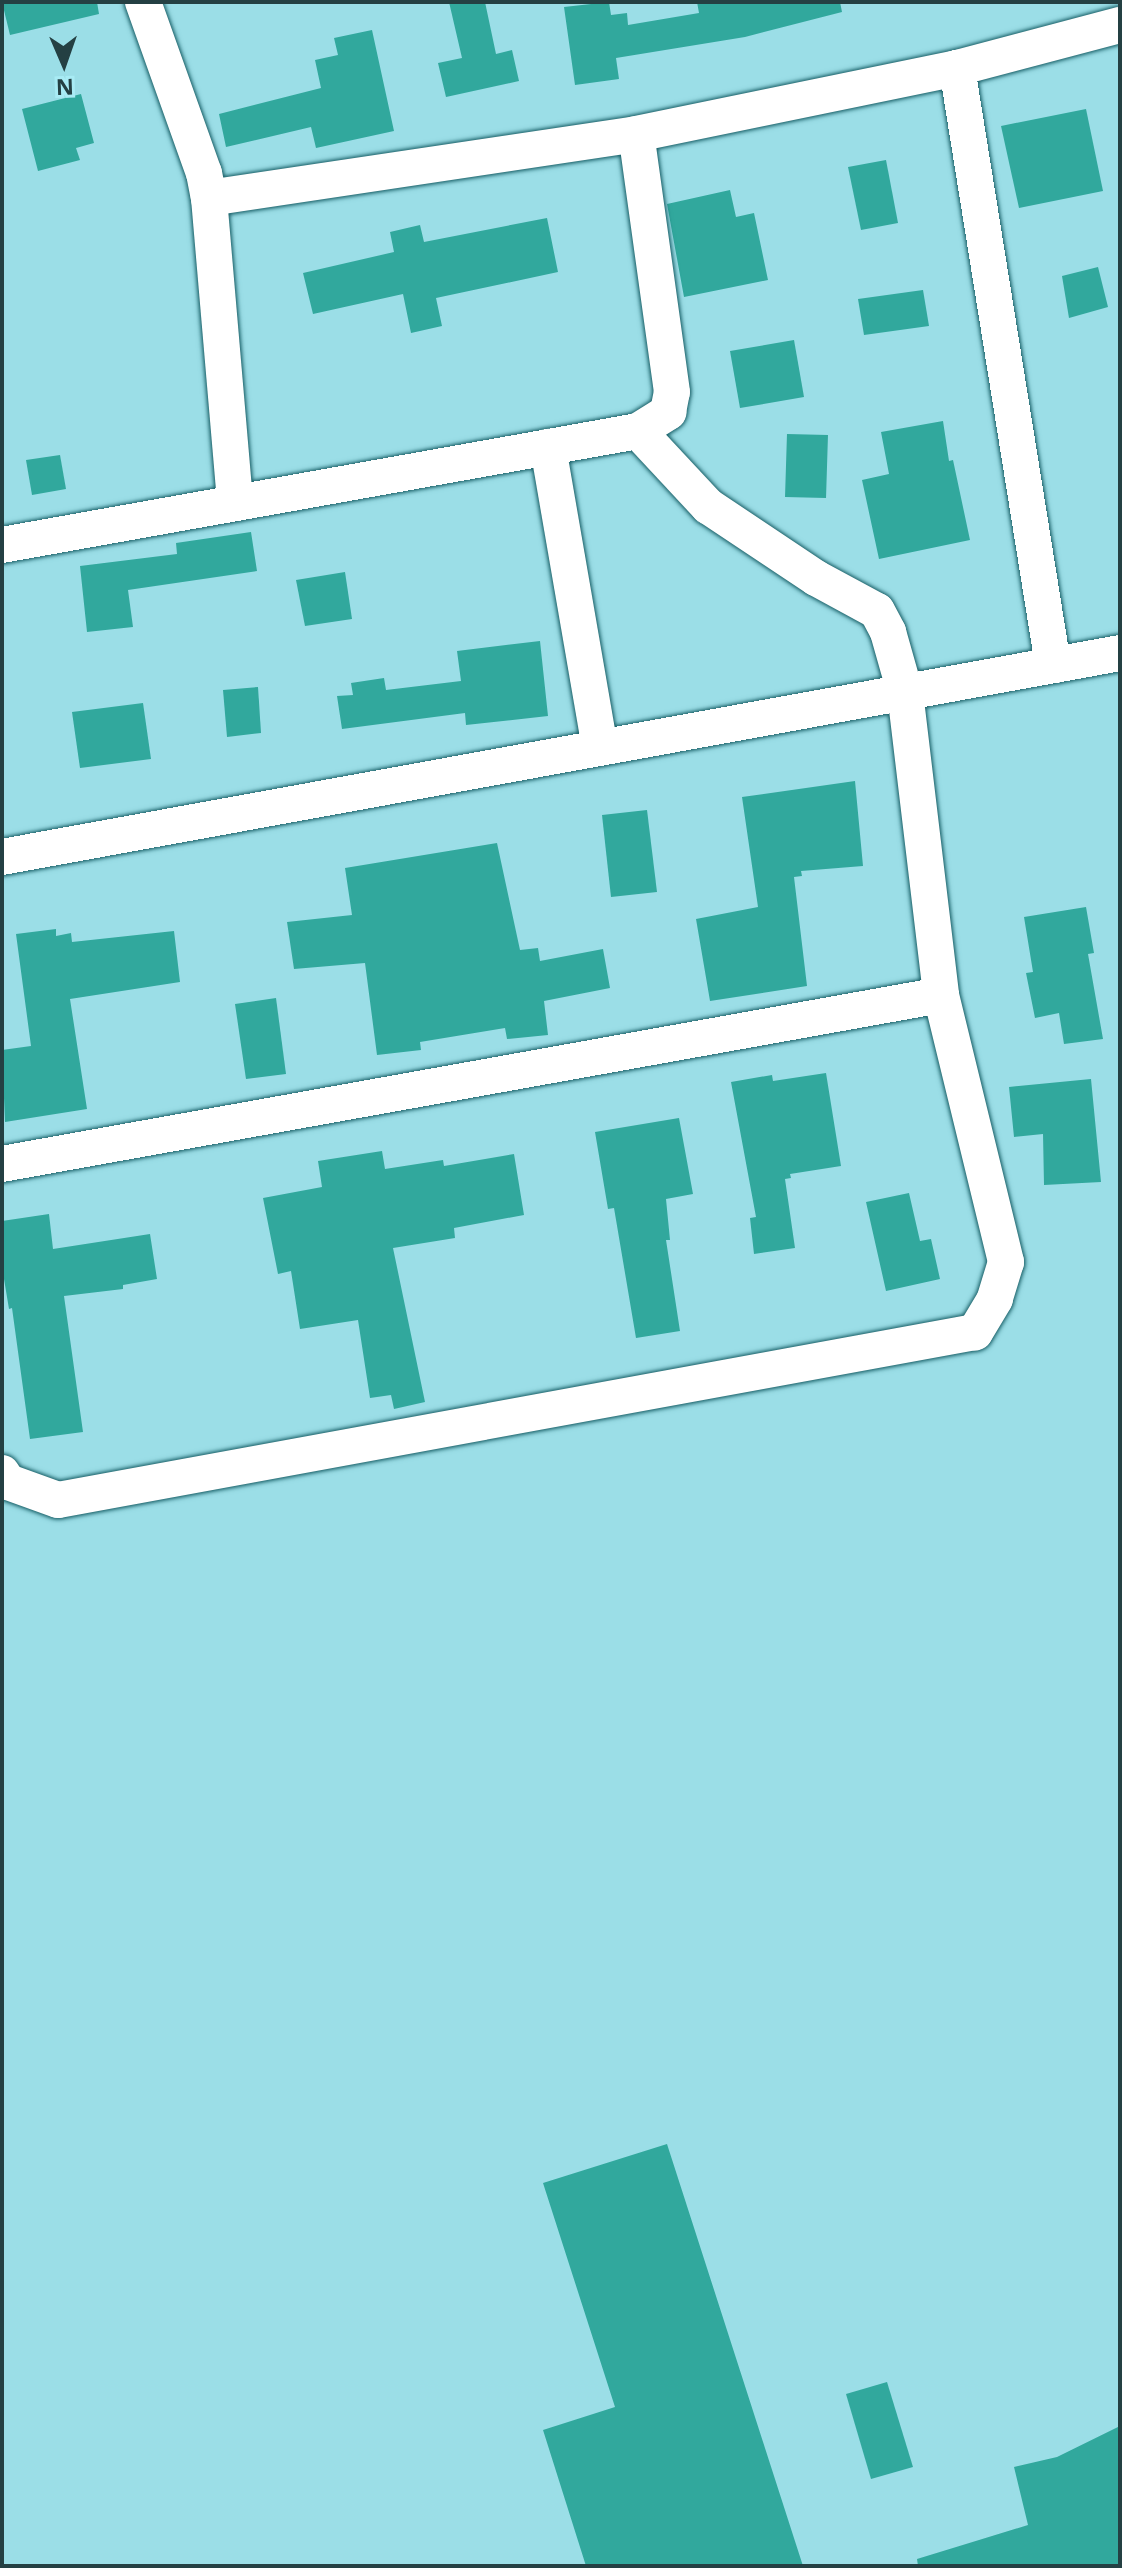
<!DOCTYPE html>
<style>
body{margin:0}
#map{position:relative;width:1122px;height:2568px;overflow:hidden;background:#9bdee7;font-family:"Open Sans",sans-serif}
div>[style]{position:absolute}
.building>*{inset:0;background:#31a89d}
.roads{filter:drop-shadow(0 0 2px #175e66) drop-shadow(0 0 2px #175e66)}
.street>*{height:36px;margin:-18px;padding:0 18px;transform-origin:18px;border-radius:18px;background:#fff}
span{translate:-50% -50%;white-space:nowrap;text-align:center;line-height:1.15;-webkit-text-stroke:6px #a8ebf4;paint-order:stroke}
.frame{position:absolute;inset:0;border:4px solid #244043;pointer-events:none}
.north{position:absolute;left:24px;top:24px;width:80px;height:80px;-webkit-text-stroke:6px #a8ebf4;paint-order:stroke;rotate:178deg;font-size:22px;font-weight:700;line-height:32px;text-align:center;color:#244043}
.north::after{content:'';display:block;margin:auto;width:28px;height:36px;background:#244043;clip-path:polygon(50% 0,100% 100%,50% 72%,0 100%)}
</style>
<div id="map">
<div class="building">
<div style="clip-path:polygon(2px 2px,97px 2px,99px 14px,10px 35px)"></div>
<div style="clip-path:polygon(449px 2px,485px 2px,496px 54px,512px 50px,519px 81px,446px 97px,438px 63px,462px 58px)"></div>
<div style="clip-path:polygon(609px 2px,611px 15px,627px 13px,628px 25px,699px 13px,697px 2px,840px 2px,842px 12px,745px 37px,616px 58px,619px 79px,575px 85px,564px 7px)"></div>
<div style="clip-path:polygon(372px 30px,394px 131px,316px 148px,311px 127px,226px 147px,219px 114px,321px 88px,315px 60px,338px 55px,334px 38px)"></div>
<div style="clip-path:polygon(81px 94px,94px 143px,76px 148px,80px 160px,38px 171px,22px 109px)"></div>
<div style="clip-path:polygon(1086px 109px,1103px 191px,1019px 208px,1001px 126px)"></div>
<div style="clip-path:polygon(886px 160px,898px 223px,861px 230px,848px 167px)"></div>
<div style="clip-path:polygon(730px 190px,736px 217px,754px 213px,768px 280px,684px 297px,667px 204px)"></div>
<div style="clip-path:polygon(547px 218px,558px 272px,436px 298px,442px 326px,411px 333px,403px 294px,313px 314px,303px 273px,394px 252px,390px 232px,420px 225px,424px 242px)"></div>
<div style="clip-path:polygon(1098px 267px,1108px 307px,1069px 318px,1062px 276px)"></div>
<div style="clip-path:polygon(923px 290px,929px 326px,864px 335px,858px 299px)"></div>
<div style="clip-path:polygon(794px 340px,804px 397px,740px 408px,730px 351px)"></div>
<div style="clip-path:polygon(943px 421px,949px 461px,953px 460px,970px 540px,879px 559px,862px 480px,889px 474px,881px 432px)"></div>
<div style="clip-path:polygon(787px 434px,828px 435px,826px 498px,785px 497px)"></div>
<div style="clip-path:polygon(60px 455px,66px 489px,32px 495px,26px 460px)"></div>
<div style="clip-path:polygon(251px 532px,257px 571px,128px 590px,133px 627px,87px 632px,80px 566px,177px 554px,176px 543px)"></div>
<div style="clip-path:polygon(345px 572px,352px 619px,305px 626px,296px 580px)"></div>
<div style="clip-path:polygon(540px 641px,548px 716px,466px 725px,465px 713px,342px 729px,337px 696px,353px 695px,351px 683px,384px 678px,386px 690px,461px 681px,457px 651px)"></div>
<div style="clip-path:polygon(258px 687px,261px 733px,227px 737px,223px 690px)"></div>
<div style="clip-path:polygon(143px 703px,151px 759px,80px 768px,72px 712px)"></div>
<div style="clip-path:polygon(855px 781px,863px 866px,801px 871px,802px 876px,794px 877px,807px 986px,710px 1001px,696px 919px,758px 907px,742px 797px)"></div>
<div style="clip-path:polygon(647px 810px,657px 892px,611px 897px,602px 815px)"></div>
<div style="clip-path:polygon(497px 843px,520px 950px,538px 948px,540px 961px,603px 949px,610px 988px,544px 1001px,548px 1035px,507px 1039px,505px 1028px,420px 1042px,421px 1050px,377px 1055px,365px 963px,294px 969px,287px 922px,352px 915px,345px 868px)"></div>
<div style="clip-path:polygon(1086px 907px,1094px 953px,1088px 954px,1103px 1039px,1064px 1044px,1059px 1013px,1035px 1018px,1026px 973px,1033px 972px,1024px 917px)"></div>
<div style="clip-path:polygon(56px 929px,56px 936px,71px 933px,72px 942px,174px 931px,180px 982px,70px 999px,87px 1109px,5px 1122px,2px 1050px,31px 1046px,16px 934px)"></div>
<div style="clip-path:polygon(276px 998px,286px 1074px,246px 1079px,235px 1004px)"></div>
<div style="clip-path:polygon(826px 1073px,841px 1166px,790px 1174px,791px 1178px,785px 1179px,795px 1248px,754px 1254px,750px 1218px,756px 1217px,731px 1082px,772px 1075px,773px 1081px)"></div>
<div style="clip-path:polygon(1091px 1079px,1101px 1182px,1044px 1185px,1043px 1134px,1014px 1137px,1009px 1087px)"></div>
<div style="clip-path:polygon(679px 1118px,693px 1194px,666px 1199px,670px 1240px,666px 1240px,680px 1331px,636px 1338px,614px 1208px,608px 1209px,595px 1132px)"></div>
<div style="clip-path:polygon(382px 1151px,385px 1169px,443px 1160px,444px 1166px,514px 1154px,524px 1215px,454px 1228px,455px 1238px,393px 1248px,425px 1402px,394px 1409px,391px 1395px,370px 1398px,358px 1320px,300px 1329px,291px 1271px,278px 1274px,263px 1198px,322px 1187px,318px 1161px)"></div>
<div style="clip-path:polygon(909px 1193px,920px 1241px,931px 1239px,940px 1279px,886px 1291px,866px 1202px)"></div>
<div style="clip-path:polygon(49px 1214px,53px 1249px,150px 1234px,157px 1279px,123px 1285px,123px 1289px,64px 1296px,83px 1432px,30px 1439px,12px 1308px,9px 1309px,2px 1267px,2px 1221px)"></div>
<div style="clip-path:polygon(667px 2144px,803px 2566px,586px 2566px,543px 2430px,615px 2407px,543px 2183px)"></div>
<div style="clip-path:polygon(887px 2382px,913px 2467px,871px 2479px,846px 2394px)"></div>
<div style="clip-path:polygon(1120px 2426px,1120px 2566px,918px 2566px,917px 2559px,1028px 2525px,1014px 2467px,1057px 2457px)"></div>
</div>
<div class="roads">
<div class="street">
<div style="left:143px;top:2px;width:182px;rotate:70.4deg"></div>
<div style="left:204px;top:173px;width:25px;rotate:79deg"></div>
<div style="left:209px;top:198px;width:432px;rotate:-8.5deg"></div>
<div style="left:636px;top:134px;width:328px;rotate:-11.6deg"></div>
<div style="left:957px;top:68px;width:169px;rotate:-14.8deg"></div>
<div style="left:957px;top:68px;width:605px;rotate:80.86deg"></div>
<div style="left:209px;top:198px;width:306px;rotate:85.1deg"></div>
<div style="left:638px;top:431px;width:103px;rotate:47deg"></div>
<div style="left:708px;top:506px;width:130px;rotate:33.7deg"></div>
<div style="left:816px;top:578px;width:69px;rotate:28.4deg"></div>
<div style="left:877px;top:611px;width:24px;rotate:62deg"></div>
<div style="left:888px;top:632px;width:62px;rotate:74.2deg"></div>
<div style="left:905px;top:692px;width:305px;rotate:83.2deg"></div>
<div style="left:548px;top:447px;width:305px;rotate:80.2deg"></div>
<div style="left:2px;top:545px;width:646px;rotate:-10.16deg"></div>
<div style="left:638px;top:431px;width:36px;rotate:-32deg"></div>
<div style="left:668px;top:412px;width:20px;rotate:-79deg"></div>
<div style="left:672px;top:392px;width:260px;rotate:-97.9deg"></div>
<div style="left:2px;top:857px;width:1136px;rotate:-10.34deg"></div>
<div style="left:2px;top:1164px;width:954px;rotate:-10.2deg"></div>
<div style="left:941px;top:995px;width:275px;rotate:76.3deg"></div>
<div style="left:1006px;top:1262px;width:39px;rotate:107deg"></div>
<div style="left:995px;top:1299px;width:39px;rotate:121deg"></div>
<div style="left:975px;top:1332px;width:932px;rotate:169.62deg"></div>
<div style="left:58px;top:1500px;width:53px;rotate:-160.2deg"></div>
<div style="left:8px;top:1482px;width:11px;rotate:-124deg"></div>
</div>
</div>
<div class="frame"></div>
<div class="north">N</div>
</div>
